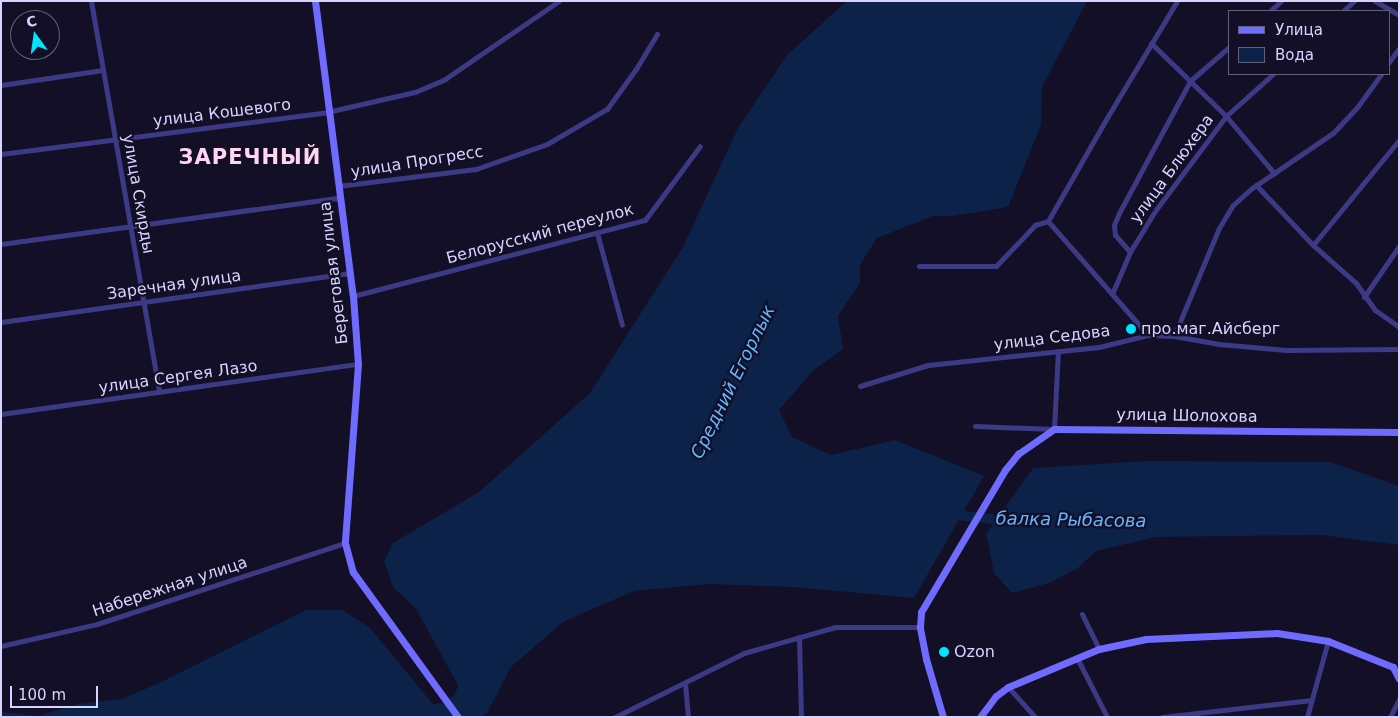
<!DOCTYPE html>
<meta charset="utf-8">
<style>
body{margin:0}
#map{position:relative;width:1400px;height:718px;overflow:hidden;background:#130f26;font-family:"DejaVu Sans",sans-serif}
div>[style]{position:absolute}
.water>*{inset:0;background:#0c2248}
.river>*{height:10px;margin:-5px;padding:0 5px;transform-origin:5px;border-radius:5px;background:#0c2248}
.minor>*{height:5px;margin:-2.5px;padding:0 2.5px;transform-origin:2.5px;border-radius:2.5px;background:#3d3a85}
.secondary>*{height:7px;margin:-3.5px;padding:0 3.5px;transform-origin:3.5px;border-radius:3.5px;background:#6f6bff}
.dots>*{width:14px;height:14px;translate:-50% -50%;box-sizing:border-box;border:2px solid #130f26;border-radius:50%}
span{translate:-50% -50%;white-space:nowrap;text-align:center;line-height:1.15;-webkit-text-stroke:4.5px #130f26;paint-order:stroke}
.street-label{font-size:16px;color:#d9d4ff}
.poi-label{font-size:16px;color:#d9d4ff}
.left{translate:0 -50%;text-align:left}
.water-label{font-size:18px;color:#62b6ff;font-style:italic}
.district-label{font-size:21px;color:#ffd6f0;font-weight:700;letter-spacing:1px}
.frame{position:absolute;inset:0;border:2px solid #d9d4ff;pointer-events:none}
.legend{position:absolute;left:1228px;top:10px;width:162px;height:65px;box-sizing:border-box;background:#130f26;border:1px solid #625e7d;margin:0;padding:6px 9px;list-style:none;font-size:15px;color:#d9d4ff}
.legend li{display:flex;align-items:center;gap:10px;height:25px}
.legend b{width:25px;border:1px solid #625e7d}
.north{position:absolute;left:10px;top:10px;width:50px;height:50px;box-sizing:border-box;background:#130f26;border:1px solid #625e7d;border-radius:50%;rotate:346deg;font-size:14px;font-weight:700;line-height:20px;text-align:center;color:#d9d4ff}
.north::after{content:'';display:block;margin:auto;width:18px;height:22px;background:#00e5ff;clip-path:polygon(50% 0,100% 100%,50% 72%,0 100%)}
.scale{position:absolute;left:10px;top:686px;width:88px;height:22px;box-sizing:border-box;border:2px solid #d9d4ff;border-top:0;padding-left:6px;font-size:15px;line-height:18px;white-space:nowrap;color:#d9d4ff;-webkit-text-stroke:4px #130f26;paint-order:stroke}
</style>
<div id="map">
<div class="water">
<div style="clip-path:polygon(847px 1px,1087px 1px,1042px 87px,1041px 125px,1008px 207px,954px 216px,933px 216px,877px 238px,860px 265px,860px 283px,838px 316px,843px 349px,814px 370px,779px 410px,792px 437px,831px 455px,895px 440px,984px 476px,914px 598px,793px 587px,709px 584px,634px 591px,563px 622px,511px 667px,487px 713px,481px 717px,1px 717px,1px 712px,38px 716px,78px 704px,121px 699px,155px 685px,306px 610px,342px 610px,370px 628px,433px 704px,443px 703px,455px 695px,458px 685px,416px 609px,393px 587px,384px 561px,393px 543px,479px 492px,590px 393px,683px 247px,738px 128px,787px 55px)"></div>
<div style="clip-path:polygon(1147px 461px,1330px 462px,1399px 486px,1399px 545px,1321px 535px,1156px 537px,1096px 551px,1078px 568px,1049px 583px,1012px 593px,994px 573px,986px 534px,1033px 468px)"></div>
</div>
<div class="river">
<div style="left:949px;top:514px;width:60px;rotate:6.7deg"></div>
</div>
<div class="minor">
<div style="left:91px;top:1px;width:397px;rotate:80.1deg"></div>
<div style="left:1375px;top:1px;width:28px;rotate:30deg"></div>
<div style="left:1270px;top:11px;width:15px;rotate:-42deg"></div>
<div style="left:1343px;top:11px;width:15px;rotate:-42deg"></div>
<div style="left:1151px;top:43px;width:105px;rotate:44.2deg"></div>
<div style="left:1226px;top:116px;width:75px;rotate:49.9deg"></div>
<div style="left:1389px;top:62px;width:17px;rotate:-54deg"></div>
<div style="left:1px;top:85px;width:103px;rotate:-8.4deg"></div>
<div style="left:1px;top:154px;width:329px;rotate:-7.3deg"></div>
<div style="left:327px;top:112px;width:90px;rotate:-12.8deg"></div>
<div style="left:415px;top:92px;width:33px;rotate:-23deg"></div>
<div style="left:445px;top:79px;width:138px;rotate:-34.4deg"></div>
<div style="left:1256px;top:185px;width:83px;rotate:46.5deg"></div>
<div style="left:1313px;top:245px;width:57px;rotate:41.5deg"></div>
<div style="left:1356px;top:283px;width:33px;rotate:55deg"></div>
<div style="left:1375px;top:310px;width:29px;rotate:35deg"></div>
<div style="left:338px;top:186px;width:139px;rotate:-7deg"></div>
<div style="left:476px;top:169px;width:75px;rotate:-19.4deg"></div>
<div style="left:547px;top:144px;width:69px;rotate:-30.3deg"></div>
<div style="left:607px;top:109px;width:49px;rotate:-54.1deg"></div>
<div style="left:636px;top:69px;width:41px;rotate:-59deg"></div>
<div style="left:597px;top:233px;width:95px;rotate:74.8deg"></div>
<div style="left:1px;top:244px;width:341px;rotate:-7.8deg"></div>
<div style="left:1313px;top:245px;width:136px;rotate:-50.7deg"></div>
<div style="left:1130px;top:252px;width:23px;rotate:-131deg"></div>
<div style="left:1115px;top:235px;width:10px;rotate:-96deg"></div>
<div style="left:1114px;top:225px;width:13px;rotate:-67deg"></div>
<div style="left:1119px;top:213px;width:150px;rotate:-61.7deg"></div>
<div style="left:1190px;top:81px;width:52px;rotate:-41.1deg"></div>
<div style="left:919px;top:266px;width:77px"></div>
<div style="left:996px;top:266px;width:57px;rotate:-46.4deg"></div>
<div style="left:1035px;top:225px;width:14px;rotate:-17deg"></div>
<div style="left:1112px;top:294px;width:46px;rotate:-66.8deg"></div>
<div style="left:1130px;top:252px;width:48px;rotate:-58.6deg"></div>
<div style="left:1155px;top:211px;width:119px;rotate:-53.2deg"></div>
<div style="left:1226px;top:116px;width:63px;rotate:-41.8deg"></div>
<div style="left:353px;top:296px;width:302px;rotate:-14.6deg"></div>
<div style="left:645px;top:220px;width:92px;rotate:-53.4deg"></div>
<div style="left:1364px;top:297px;width:62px;rotate:-55.5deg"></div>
<div style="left:1px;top:322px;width:352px;rotate:-8deg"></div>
<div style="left:1148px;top:335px;width:152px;rotate:-131.3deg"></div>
<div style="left:1048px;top:221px;width:121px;rotate:-60.3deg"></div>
<div style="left:1108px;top:116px;width:134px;rotate:-59deg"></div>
<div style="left:1174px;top:336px;width:117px;rotate:-67.4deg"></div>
<div style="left:1219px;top:228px;width:26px;rotate:-59deg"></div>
<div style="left:1232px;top:206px;width:27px;rotate:-42deg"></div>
<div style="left:1252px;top:188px;width:98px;rotate:-34.2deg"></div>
<div style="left:1333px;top:133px;width:37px;rotate:-47deg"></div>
<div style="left:1358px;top:106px;width:39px;rotate:-54deg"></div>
<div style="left:860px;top:386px;width:71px;rotate:-17.2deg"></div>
<div style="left:928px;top:365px;width:172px;rotate:-6deg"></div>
<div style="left:1099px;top:347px;width:50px;rotate:-13.8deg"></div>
<div style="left:1148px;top:335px;width:26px;rotate:2deg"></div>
<div style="left:1174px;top:336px;width:46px;rotate:10.1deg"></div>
<div style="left:1219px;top:344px;width:67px;rotate:5.1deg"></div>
<div style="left:1286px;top:350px;width:113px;rotate:-0.5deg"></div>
<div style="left:1px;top:414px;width:360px;rotate:-8deg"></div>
<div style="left:975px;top:426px;width:79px;rotate:2.2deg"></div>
<div style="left:1054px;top:429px;width:78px;rotate:-87.1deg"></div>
<div style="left:1082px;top:614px;width:39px;rotate:64deg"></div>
<div style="left:799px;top:637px;width:80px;rotate:88.6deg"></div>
<div style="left:1px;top:646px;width:98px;rotate:-12.9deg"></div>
<div style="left:97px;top:624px;width:261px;rotate:-18.1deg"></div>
<div style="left:1077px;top:658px;width:66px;rotate:63deg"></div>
<div style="left:685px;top:683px;width:34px;rotate:85deg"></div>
<div style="left:1008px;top:687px;width:40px;rotate:48deg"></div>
<div style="left:615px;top:717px;width:144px;rotate:-26.4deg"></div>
<div style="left:744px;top:653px;width:95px;rotate:-15.9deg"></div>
<div style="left:835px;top:627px;width:85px"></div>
<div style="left:1162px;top:717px;width:151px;rotate:-6.5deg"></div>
<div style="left:1307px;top:717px;width:79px;rotate:-74.6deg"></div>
<div style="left:1390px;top:717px;width:20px;rotate:-63deg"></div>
</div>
<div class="secondary">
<div style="left:315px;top:1px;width:297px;rotate:82.7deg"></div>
<div style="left:353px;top:296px;width:68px;rotate:85.8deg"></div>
<div style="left:358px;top:364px;width:179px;rotate:94.2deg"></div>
<div style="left:345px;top:543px;width:30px;rotate:75deg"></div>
<div style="left:353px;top:572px;width:179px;rotate:54.1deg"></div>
<div style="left:943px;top:717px;width:60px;rotate:-106.3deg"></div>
<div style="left:926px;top:659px;width:33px;rotate:-101deg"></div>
<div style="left:920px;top:627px;width:15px;rotate:-86deg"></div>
<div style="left:921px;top:612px;width:165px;rotate:-59.4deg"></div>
<div style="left:1005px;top:470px;width:21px;rotate:-51deg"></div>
<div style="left:1018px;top:454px;width:44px;rotate:-34.8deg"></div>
<div style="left:1054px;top:429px;width:345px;rotate:0.5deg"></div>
<div style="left:980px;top:717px;width:26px;rotate:-53deg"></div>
<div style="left:996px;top:696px;width:15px;rotate:-37deg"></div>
<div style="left:1008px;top:687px;width:99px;rotate:-22.7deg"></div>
<div style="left:1099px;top:649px;width:48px;rotate:-12deg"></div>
<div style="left:1146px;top:639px;width:131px;rotate:-2.6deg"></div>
<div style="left:1277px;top:633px;width:52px;rotate:8.9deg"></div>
<div style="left:1328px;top:641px;width:70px;rotate:21.8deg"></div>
<div style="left:1393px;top:667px;width:13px;rotate:63deg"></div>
</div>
<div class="dots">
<div style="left:1131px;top:329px;background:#00e5ff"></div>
<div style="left:944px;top:652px;background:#00e5ff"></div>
</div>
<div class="street-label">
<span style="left:222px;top:113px;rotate:-7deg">улица Кошевого</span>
<span style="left:417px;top:162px;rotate:-9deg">улица Прогресс</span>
<span style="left:1172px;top:169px;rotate:-54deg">улица Блюхера</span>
<span style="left:138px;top:194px;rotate:80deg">улица Скирды</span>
<span style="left:540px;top:234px;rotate:-15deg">Белорусский переулок</span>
<span style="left:334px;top:273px;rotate:-97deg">Береговая улица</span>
<span style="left:174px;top:285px;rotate:-8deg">Заречная улица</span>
<span style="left:1052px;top:338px;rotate:-7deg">улица Седова</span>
<span style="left:178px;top:377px;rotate:-8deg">улица Сергея Лазо</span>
<span style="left:1187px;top:416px;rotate:1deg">улица Шолохова</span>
<span style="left:170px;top:587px;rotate:-18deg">Набережная улица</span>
</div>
<div class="poi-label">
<span class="left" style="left:1141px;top:329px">про.маг.Айсберг</span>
<span class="left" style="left:954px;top:652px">Ozon</span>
</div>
<div class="water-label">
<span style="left:733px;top:382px;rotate:-64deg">Средний Егорлык</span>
<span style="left:1071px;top:520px;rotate:1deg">балка Рыбасова</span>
</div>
<div class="district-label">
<span style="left:250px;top:157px">ЗАРЕЧНЫЙ</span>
</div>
<div class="frame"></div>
<ul class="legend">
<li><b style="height:6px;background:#6f6bff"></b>Улица</li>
<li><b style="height:14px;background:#0c2248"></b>Вода</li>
</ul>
<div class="north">С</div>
<div class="scale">100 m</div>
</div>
